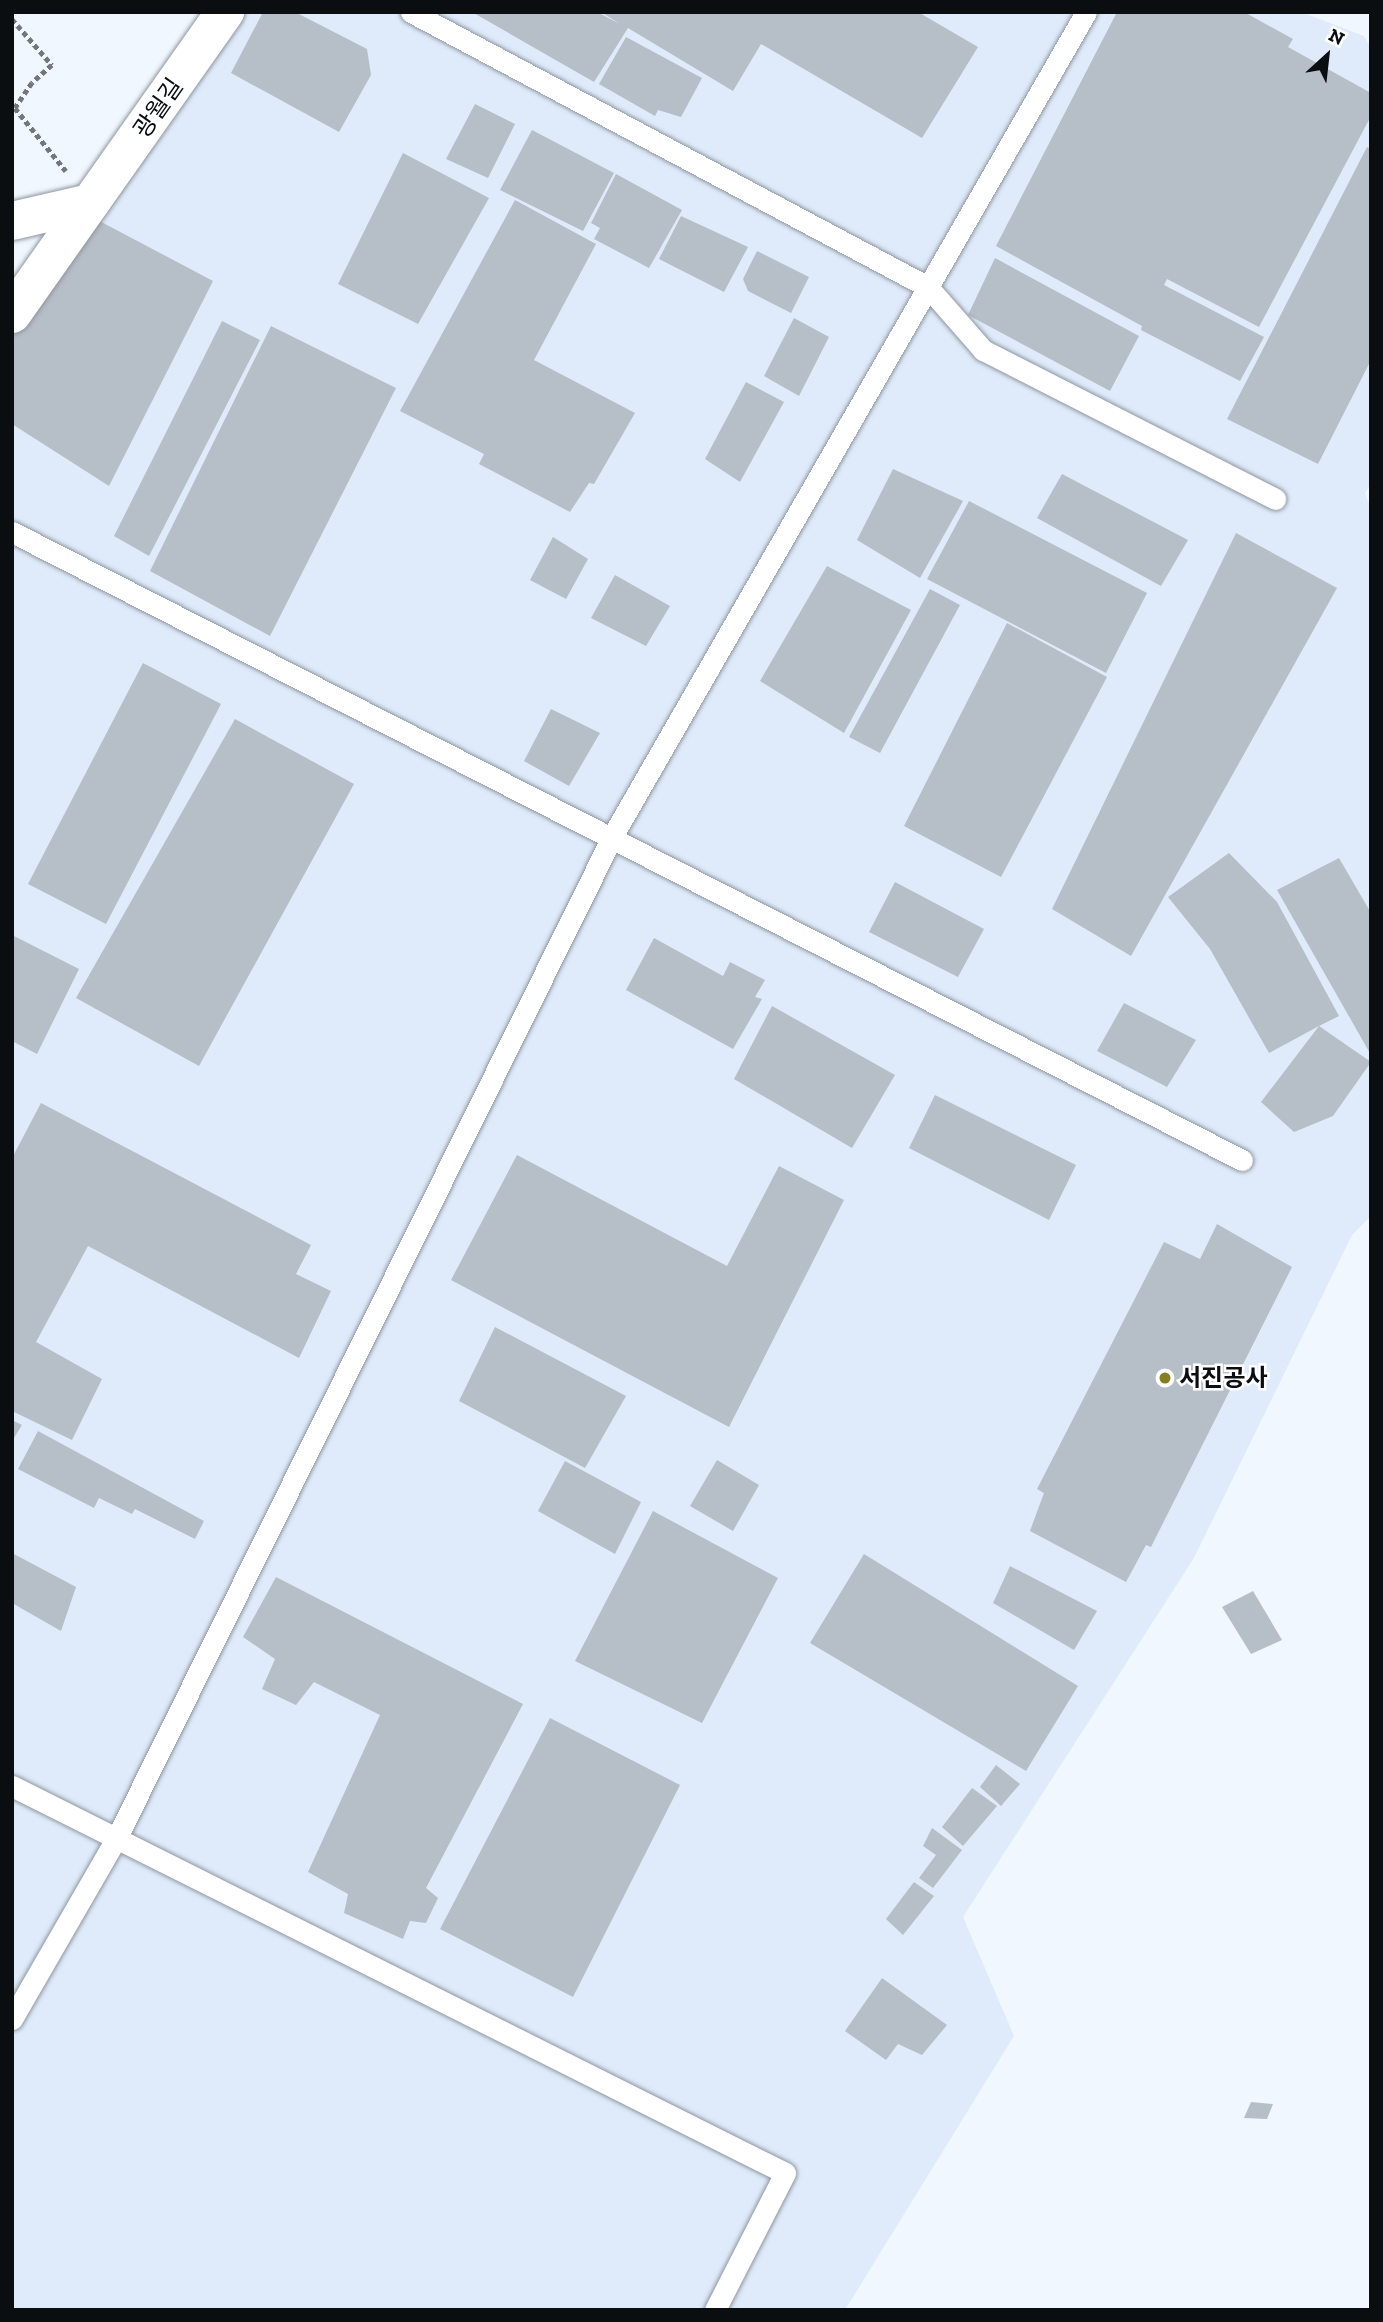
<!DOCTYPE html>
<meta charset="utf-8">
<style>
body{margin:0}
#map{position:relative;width:1383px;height:2322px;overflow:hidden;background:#f1f7ff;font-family:"Zilla Slab","Noto Sans KR",serif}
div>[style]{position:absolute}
.built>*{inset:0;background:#dfebfb}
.building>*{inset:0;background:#b6bec7}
.path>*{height:4.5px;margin-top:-2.25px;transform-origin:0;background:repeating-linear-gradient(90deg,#73777c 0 5px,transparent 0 8.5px)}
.roads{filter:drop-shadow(0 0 2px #8f969f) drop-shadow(0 0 2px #8f969f)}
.service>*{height:21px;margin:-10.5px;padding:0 10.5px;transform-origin:10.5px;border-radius:10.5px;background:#fff}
.minor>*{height:38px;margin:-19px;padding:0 19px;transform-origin:19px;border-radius:19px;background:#fff}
.dots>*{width:19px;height:19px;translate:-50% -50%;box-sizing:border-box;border:4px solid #fff;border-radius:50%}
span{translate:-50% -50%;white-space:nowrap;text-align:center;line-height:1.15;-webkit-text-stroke:5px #fff;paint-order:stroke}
.street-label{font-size:24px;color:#0b0e11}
.poi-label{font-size:24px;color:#0b0e11;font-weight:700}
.left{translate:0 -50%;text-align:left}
.frame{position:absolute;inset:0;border:14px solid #0b0e11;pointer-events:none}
.north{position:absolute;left:1292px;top:21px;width:70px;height:70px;-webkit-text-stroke:5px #fff;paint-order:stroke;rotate:27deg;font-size:19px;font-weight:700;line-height:28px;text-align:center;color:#0b0e11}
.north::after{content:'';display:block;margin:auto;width:24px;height:32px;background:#0b0e11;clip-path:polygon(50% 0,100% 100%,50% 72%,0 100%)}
</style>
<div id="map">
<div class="built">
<div style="clip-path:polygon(244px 12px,1301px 12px,1364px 36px,1371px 48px,1371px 483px,1365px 493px,1371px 509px,1371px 1216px,1352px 1235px,1194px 1558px,963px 1917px,1014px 2036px,845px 2310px,12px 2310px,12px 342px)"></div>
</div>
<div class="building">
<div style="clip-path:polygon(263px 12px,295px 12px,367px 49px,371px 75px,339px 132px,231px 73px)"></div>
<div style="clip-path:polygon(472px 12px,597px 12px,620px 24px,601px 12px,918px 12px,978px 47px,922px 138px,761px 44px,733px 91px,628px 28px,594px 82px)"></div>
<div style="clip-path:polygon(1117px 12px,1244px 12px,1293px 39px,1288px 47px,1371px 93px,1371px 116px,1259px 327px,1167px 279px,1164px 285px,1264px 337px,1240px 381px,1141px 330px,1142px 326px,996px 246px)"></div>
<div style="clip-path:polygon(626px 37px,702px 78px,681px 117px,658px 110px,655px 116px,599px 84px)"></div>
<div style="clip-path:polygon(475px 104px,515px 124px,488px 178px,446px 159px)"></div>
<div style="clip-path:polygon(532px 130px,614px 173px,583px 231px,500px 190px)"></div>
<div style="clip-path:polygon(1367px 147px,1371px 149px,1371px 360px,1318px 464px,1227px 419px)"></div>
<div style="clip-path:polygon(403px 153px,489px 198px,418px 324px,338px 284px)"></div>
<div style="clip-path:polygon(616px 174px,682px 210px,649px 268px,594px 239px,600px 228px,591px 223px)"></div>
<div style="clip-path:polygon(515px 200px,596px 244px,534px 360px,635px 413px,594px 484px,589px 483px,570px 512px,479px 464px,484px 454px,400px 411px)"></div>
<div style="clip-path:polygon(90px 216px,213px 281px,109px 486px,12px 424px,12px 337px)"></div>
<div style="clip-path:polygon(681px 216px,748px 247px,724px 292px,659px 259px)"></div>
<div style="clip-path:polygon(757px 251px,809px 277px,791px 313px,748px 291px,743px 279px)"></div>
<div style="clip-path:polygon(995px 258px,1139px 336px,1110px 391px,968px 315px)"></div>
<div style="clip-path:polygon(794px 318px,829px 337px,799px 396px,764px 376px)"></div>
<div style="clip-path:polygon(222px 321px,260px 340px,149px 556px,114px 536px)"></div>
<div style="clip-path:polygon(271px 326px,396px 388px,270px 636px,150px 571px)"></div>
<div style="clip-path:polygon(746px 382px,784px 402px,740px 482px,705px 459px)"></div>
<div style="clip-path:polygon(893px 469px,963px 501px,920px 578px,857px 540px)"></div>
<div style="clip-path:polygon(1062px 474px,1188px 540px,1161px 586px,1037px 518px)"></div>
<div style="clip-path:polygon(969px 501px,1147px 593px,1106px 673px,927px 579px)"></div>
<div style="clip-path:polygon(1236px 533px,1337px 588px,1131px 956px,1052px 909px)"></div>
<div style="clip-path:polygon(553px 537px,588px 559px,566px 599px,530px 580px)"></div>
<div style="clip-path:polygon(827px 566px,911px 610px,844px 733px,760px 681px)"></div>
<div style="clip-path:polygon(615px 575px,670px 606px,646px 646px,591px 618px)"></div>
<div style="clip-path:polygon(930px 589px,960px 605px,880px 753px,849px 737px)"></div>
<div style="clip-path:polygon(1007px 623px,1107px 677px,1001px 877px,904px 826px)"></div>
<div style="clip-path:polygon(143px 663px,221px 704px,106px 924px,28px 884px)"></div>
<div style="clip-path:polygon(551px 709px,600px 733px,569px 786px,524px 761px)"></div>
<div style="clip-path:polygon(235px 719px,354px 784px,199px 1066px,76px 998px)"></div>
<div style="clip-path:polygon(1229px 853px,1277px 902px,1339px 1016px,1319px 1026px,1371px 1062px,1333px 1116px,1294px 1132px,1261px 1102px,1319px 1026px,1269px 1053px,1210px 949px,1168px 897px)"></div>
<div style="clip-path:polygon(1339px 858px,1371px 913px,1371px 1055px,1277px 890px)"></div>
<div style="clip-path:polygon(895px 882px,984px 929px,958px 977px,869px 932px)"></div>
<div style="clip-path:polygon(12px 935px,79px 969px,37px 1054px,12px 1041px)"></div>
<div style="clip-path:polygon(654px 938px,723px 976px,730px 962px,765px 980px,755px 997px,762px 999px,733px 1049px,626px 990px)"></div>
<div style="clip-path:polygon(1124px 1003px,1196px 1040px,1167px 1087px,1097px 1051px)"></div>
<div style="clip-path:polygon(772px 1006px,895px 1075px,852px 1148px,734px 1079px)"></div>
<div style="clip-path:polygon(935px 1095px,1076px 1165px,1049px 1220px,909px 1148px)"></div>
<div style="clip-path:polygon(41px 1103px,311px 1245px,296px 1274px,331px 1291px,299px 1358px,88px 1246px,36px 1342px,102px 1379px,72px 1440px,12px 1411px,12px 1158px)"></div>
<div style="clip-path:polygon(517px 1155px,727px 1266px,779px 1166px,844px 1200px,729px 1427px,451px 1280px)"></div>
<div style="clip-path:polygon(1217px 1224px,1292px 1267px,1151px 1547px,1146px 1545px,1126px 1582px,1030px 1531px,1044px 1493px,1037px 1489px,1164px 1242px,1200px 1259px)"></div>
<div style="clip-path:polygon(495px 1327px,626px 1396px,585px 1468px,459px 1401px)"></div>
<div style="clip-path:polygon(12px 1420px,22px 1425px,12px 1441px)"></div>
<div style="clip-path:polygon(38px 1431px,204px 1521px,195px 1539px,135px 1509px,132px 1514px,99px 1498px,94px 1508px,18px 1469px)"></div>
<div style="clip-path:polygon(717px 1460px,759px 1485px,733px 1531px,690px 1506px)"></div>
<div style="clip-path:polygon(565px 1461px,641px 1502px,615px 1554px,538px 1511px)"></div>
<div style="clip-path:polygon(653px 1511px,778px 1578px,702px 1723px,575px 1661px)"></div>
<div style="clip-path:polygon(12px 1553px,76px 1587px,61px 1631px,12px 1603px)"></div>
<div style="clip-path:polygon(864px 1554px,1078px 1686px,1026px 1771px,810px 1643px)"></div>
<div style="clip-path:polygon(1010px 1566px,1097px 1611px,1074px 1650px,993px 1603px)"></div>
<div style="clip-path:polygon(276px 1577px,523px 1704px,426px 1888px,438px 1898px,426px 1923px,410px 1921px,403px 1939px,344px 1913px,348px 1894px,308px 1872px,380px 1715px,314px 1682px,296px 1705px,262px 1689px,275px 1659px,243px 1637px)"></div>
<div style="clip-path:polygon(1253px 1591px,1282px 1640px,1251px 1654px,1222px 1607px)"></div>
<div style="clip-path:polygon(550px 1718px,680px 1785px,573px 1997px,440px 1929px)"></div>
<div style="clip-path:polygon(996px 1765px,1020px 1784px,1001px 1806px,980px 1787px)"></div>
<div style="clip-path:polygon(972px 1788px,997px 1806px,963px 1846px,942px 1827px)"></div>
<div style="clip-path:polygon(932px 1828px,962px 1850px,933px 1888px,919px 1878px,936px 1855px,923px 1846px)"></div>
<div style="clip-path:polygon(914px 1882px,934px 1896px,903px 1935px,886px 1919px)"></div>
<div style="clip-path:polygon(882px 1978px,947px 2025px,922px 2055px,898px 2044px,886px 2060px,845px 2031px)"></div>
<div style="clip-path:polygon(1251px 2102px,1273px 2104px,1267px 2119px,1244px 2118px)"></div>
</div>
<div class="path">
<div style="left:12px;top:19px;width:61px;rotate:49deg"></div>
<div style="left:52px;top:65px;width:27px;rotate:138deg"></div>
<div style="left:32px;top:83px;width:30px;rotate:124deg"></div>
<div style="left:15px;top:108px;width:81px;rotate:51deg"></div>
</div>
<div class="roads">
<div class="service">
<div style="left:411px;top:12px;width:586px;rotate:28.01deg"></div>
<div style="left:928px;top:287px;width:84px;rotate:48.9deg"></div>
<div style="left:983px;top:350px;width:328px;rotate:27deg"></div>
<div style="left:12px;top:532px;width:1381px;rotate:27.05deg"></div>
<div style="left:12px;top:1786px;width:864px;rotate:26.59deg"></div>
<div style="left:785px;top:2173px;width:154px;rotate:117.1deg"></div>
<div style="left:12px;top:2019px;width:208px;rotate:-60deg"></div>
<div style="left:116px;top:1839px;width:1120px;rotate:-63.66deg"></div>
<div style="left:613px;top:835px;width:949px;rotate:-60.11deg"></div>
</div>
<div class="minor">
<div style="left:12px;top:221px;width:80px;rotate:-13deg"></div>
<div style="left:12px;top:314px;width:370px;rotate:-54.8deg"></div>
</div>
</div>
<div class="dots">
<div style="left:1165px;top:1378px;background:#847d24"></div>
</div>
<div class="street-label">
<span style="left:158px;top:108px;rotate:-55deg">광월길</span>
</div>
<div class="poi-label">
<span class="left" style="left:1179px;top:1378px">서진공사</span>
</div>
<div class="frame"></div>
<div class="north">N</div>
</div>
